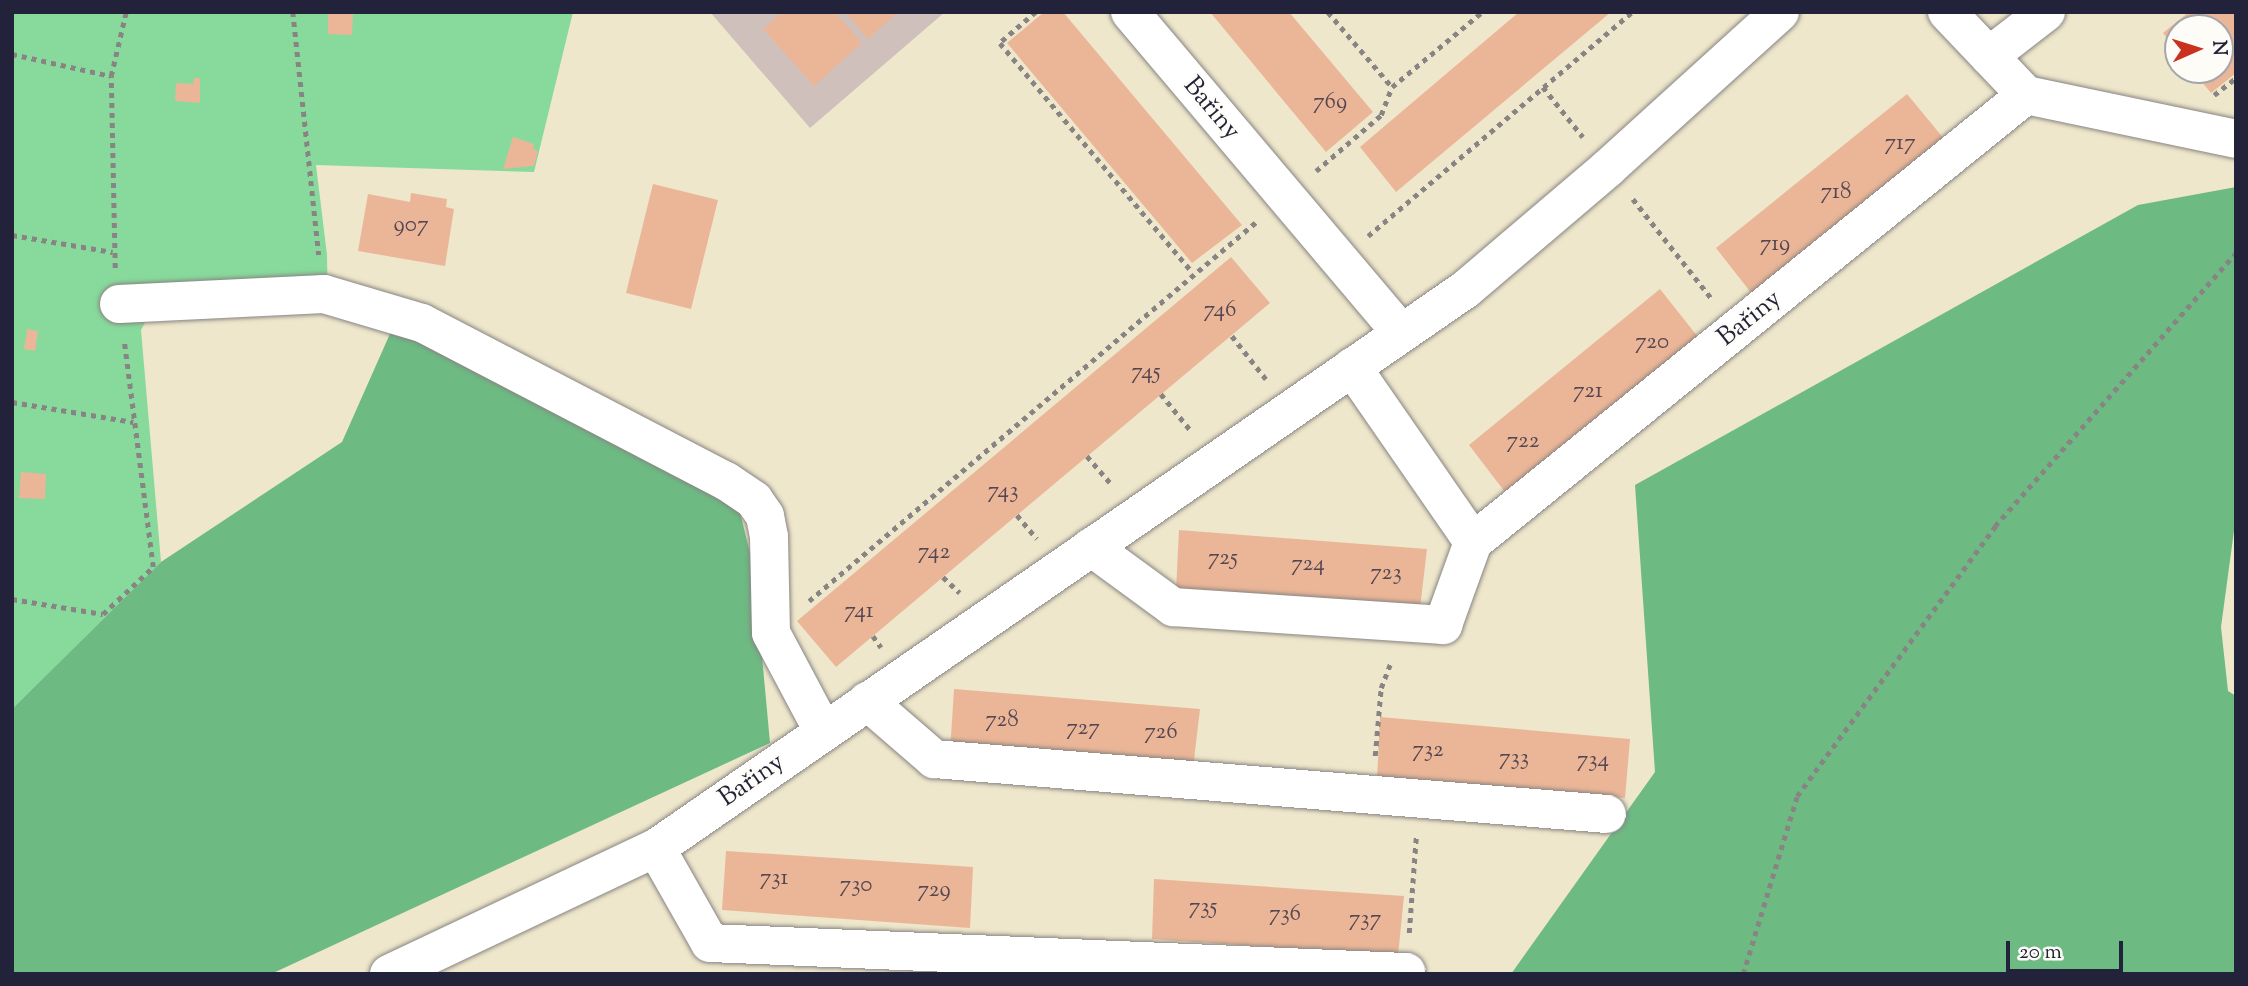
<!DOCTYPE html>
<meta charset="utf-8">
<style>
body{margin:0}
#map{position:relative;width:2248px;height:986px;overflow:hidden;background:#eee7cb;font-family:"Sorts Mill Goudy",serif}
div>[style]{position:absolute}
.industrial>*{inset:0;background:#d0c0bc}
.green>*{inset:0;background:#87da9b}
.forest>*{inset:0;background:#6dba83}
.building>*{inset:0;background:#ebb697}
.path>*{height:4.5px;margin-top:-2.25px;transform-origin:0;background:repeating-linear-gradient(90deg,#888483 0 5px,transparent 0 10px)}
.roads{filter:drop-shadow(0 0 2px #888483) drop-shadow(0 0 2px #888483)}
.minor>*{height:38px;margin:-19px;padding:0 19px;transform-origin:19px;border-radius:19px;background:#fff}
span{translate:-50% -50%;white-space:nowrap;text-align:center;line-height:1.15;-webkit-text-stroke:5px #fdfcf7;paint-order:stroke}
.number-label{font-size:23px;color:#544752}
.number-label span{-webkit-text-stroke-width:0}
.street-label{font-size:26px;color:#22223b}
.frame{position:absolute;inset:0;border:14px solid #22223b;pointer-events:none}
.north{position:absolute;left:2164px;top:14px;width:70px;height:70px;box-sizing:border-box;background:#fdfcf7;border:2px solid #a5a5ac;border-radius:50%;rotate:87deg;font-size:19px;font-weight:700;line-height:28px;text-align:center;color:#22223b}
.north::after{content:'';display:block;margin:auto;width:24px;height:32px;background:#c8321e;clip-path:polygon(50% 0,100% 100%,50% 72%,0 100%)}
.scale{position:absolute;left:2006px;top:941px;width:117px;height:32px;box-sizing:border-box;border:4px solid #22223b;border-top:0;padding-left:9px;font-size:21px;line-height:24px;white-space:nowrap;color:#22223b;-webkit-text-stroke:5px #fdfcf7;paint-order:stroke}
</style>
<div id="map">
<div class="industrial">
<div style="clip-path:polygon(710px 12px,945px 12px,810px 128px)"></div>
</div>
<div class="green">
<div style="clip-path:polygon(12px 12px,573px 12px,534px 172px,316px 165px,327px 255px,328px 312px,151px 311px,141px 330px,161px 562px,12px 709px)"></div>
</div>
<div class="forest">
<div style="clip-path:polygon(2236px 187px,2236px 516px,2221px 627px,2228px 691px,2236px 696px,2236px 974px,1511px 974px,1655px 772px,1635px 485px,2138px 205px)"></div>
<div style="clip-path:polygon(393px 327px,736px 496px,754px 569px,770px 743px,271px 974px,12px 974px,12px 709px,161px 562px,342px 442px)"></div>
</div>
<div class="building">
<div style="clip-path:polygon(328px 12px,353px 12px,352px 35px,328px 34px)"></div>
<div style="clip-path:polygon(782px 12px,835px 12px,862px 43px,814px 86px,763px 29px)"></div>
<div style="clip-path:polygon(845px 12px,893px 12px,895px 15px,868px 39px)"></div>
<div style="clip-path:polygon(1044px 12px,1063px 12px,1242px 225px,1192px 263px,1007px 43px)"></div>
<div style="clip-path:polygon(1210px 12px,1289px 12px,1373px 112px,1326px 152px)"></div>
<div style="clip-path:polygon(1519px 12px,1611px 12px,1396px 192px,1360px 147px)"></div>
<div style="clip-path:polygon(2189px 12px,2236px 12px,2236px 73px,2211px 93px,2192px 70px,2220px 70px,2220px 28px,2178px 28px,2178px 52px,2163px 33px)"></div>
<div style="clip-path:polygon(194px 78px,200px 78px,200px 103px,175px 101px,176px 83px,193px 84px)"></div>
<div style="clip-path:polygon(1907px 94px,1945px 140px,1752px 294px,1716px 248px)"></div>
<div style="clip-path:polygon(513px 137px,534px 144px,533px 149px,538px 151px,534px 166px,503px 169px)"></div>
<div style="clip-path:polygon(653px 184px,718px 200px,691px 309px,626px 293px)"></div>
<div style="clip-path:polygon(411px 193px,447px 199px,446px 207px,454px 209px,445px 266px,358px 251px,368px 194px,410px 202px)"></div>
<div style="clip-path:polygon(1231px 257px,1270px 303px,836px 667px,797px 621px)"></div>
<div style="clip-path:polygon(1660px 289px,1698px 337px,1505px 492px,1469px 445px)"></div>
<div style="clip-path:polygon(27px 329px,38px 331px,35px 351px,24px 349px)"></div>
<div style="clip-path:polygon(21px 472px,46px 474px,45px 499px,19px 498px)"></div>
<div style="clip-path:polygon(1179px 530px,1427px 549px,1420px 608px,1176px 591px)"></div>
<div style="clip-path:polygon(954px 689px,1200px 709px,1193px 768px,950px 752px)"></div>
<div style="clip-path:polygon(1380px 717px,1630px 739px,1625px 798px,1377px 780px)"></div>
<div style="clip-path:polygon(726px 851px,973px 867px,970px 928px,722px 910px)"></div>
<div style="clip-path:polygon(1154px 879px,1404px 896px,1398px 956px,1152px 939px)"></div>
</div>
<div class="path">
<div style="left:293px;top:12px;width:244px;rotate:83.9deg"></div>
<div style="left:1036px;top:12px;width:48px;rotate:139.3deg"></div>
<div style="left:1000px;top:43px;width:300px;rotate:50deg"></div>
<div style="left:1328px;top:12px;width:99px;rotate:49.5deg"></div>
<div style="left:1392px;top:87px;width:117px;rotate:-39.8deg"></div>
<div style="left:12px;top:54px;width:101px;rotate:12.5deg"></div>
<div style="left:1543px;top:87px;width:64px;rotate:51.3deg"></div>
<div style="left:2214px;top:95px;width:28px;rotate:-38deg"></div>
<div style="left:1316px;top:171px;width:86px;rotate:-40.7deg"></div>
<div style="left:1381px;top:115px;width:30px;rotate:-69deg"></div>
<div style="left:1633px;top:199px;width:127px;rotate:51.7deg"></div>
<div style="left:12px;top:235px;width:102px;rotate:9.6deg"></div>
<div style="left:1368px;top:236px;width:346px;rotate:-40.3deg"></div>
<div style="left:115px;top:268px;width:192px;rotate:-91.2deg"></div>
<div style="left:111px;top:76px;width:66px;rotate:-76.8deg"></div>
<div style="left:1232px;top:336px;width:55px;rotate:51.7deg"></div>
<div style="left:1161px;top:394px;width:49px;rotate:50.8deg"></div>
<div style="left:12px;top:402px;width:123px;rotate:9.4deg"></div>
<div style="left:1087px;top:456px;width:38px;rotate:49deg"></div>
<div style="left:1017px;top:515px;width:31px;rotate:50deg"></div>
<div style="left:943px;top:577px;width:23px;rotate:43deg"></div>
<div style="left:12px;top:599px;width:92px;rotate:9.4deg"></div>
<div style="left:103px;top:614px;width:69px;rotate:-43.2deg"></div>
<div style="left:153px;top:567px;width:227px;rotate:-97.3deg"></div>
<div style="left:809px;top:601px;width:586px;rotate:-40.29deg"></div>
<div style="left:873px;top:636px;width:14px;rotate:54deg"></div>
<div style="left:1375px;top:756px;width:68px;rotate:-85deg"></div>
<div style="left:1381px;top:688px;width:28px;rotate:-69deg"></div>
<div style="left:1409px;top:933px;width:96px;rotate:-85.8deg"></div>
<div style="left:1743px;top:974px;width:186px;rotate:-73.1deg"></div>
<div style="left:1797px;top:796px;width:335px;rotate:-53.7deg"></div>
<div style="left:1995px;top:526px;width:364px;rotate:-48.6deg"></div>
</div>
<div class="roads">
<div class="minor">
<div style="left:1130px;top:12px;width:420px;rotate:49.8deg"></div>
<div style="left:1947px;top:12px;width:115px;rotate:46.4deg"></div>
<div style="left:2026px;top:95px;width:215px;rotate:11.8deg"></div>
<div style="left:1989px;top:56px;width:72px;rotate:-37.7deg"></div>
<div style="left:119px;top:304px;width:205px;rotate:-2.8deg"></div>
<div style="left:324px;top:294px;width:102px;rotate:16.5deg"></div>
<div style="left:422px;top:323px;width:343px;rotate:27.5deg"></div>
<div style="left:726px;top:481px;width:34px;rotate:34deg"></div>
<div style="left:754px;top:500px;width:19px;rotate:55deg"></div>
<div style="left:765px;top:516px;width:21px;rotate:79deg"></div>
<div style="left:769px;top:537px;width:96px;rotate:88.8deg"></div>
<div style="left:771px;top:633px;width:111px;rotate:62deg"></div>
<div style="left:1352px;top:367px;width:213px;rotate:55.3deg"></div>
<div style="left:1091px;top:547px;width:102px;rotate:36.2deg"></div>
<div style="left:1173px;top:607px;width:271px;rotate:3.8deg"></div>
<div style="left:1443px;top:625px;width:88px;rotate:-70.1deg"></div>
<div style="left:1473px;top:542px;width:711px;rotate:-38.95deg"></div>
<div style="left:867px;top:701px;width:89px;rotate:40.9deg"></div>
<div style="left:934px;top:759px;width:675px;rotate:4.67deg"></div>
<div style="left:656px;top:848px;width:109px;rotate:60.4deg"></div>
<div style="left:710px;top:943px;width:697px;rotate:2.39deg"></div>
<div style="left:389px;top:974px;width:295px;rotate:-25.3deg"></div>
<div style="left:656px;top:848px;width:984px;rotate:-34.61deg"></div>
<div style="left:1466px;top:289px;width:187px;rotate:-40.4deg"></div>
<div style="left:1608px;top:168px;width:232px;rotate:-42.2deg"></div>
</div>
</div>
<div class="number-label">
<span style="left:1330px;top:103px">769</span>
<span style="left:1900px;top:144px">717</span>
<span style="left:1836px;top:193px">718</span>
<span style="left:411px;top:226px">907</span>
<span style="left:1775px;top:245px">719</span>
<span style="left:1220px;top:311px">746</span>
<span style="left:1652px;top:343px">720</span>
<span style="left:1146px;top:373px">745</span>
<span style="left:1588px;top:392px">721</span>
<span style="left:1523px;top:442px">722</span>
<span style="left:1003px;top:492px">743</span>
<span style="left:934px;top:553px">742</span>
<span style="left:1223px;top:559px">725</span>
<span style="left:1308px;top:565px">724</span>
<span style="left:1386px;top:574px">723</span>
<span style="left:859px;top:612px">741</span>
<span style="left:1002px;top:721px">728</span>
<span style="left:1083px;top:729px">727</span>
<span style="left:1161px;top:733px">726</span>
<span style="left:1428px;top:751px">732</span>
<span style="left:1514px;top:759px">733</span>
<span style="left:1593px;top:761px">734</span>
<span style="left:774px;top:879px">731</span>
<span style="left:856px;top:886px">730</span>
<span style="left:934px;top:891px">729</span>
<span style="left:1203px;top:908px">735</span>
<span style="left:1285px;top:915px">736</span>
<span style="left:1365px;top:920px">737</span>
</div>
<div class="street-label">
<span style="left:1211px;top:109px;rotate:50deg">Bařiny</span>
<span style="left:1750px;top:319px;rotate:-39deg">Bařiny</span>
<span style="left:752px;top:781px;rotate:-35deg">Bařiny</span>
</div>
<div class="frame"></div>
<div class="north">N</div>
<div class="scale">20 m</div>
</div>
